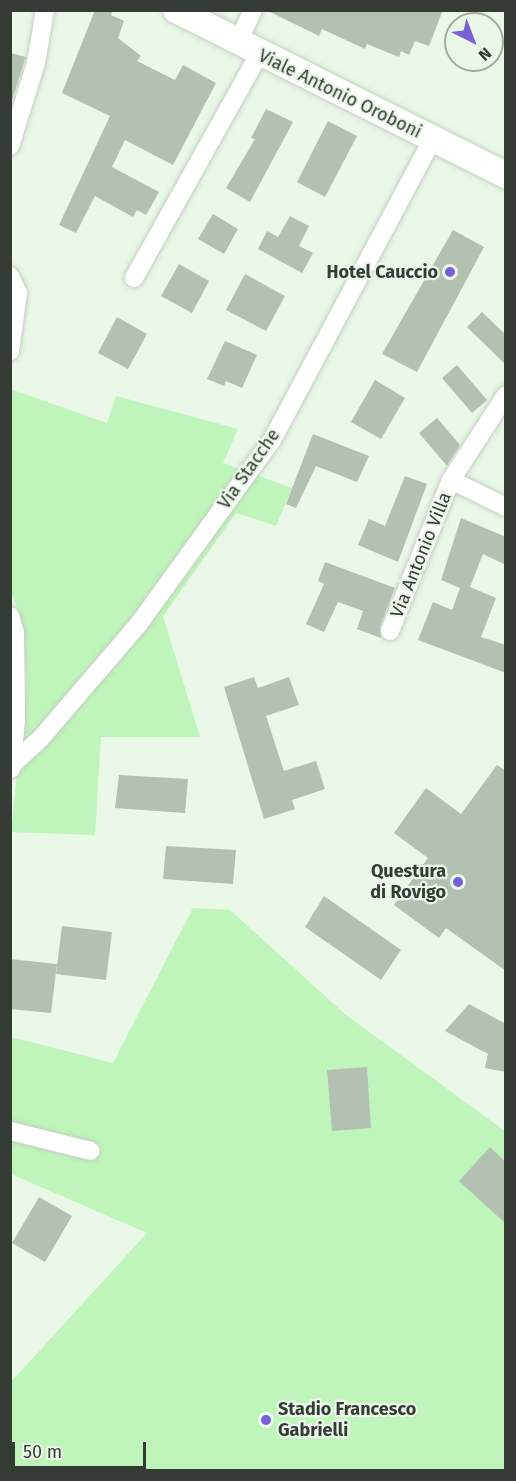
<!DOCTYPE html>
<style>
body{margin:0}
#map{position:relative;width:516px;height:1481px;overflow:hidden;background:#e9f8e7;font-family:"Fira Sans",sans-serif}
div>[style]{position:absolute}
.green>*{inset:0;background:#bff5ba}
.building>*{inset:0;background:#b2c1b1}
.roads{filter:drop-shadow(0 0 2px #c1d0bf) drop-shadow(0 0 2px #c1d0bf)}
.street>*{height:18px;margin:-9px;padding:0 9px;transform-origin:9px;border-radius:9px;background:#fff}
.secondary>*{height:26px;margin:-13px;padding:0 13px;transform-origin:13px;border-radius:13px;background:#fff}
.dots>*{width:16px;height:16px;translate:-50% -50%;box-sizing:border-box;border:3px solid #e9f8e7;border-radius:50%}
span{translate:-50% -50%;white-space:nowrap;text-align:center;line-height:1.15;-webkit-text-stroke:4.5px #e9f8e7;paint-order:stroke}
.street-label{font-size:18px;color:#353b35}
.poi-label{font-size:18px;color:#353b35;font-weight:700}
.right{translate:-100% -50%;text-align:right}
.left{translate:0 -50%;text-align:left}
.frame{position:absolute;inset:0;border:12px solid #353b35;pointer-events:none}
.north{position:absolute;left:444px;top:12px;width:60px;height:60px;box-sizing:border-box;background:#e9f8e7;border:2px solid #a1aca0;border-radius:50%;rotate:138deg;font-size:16px;font-weight:700;line-height:24px;text-align:center;color:#353b35}
.north::after{content:'';display:block;margin:auto;width:21px;height:27px;background:#795fda;clip-path:polygon(50% 0,100% 100%,50% 72%,0 100%)}
.scale{position:absolute;left:12px;top:1442px;width:134px;height:27px;box-sizing:border-box;border:3px solid #353b35;border-top:0;padding-left:8px;font-size:18px;line-height:21px;white-space:nowrap;color:#353b35;-webkit-text-stroke:4px #e9f8e7;paint-order:stroke}
</style>
<div id="map">
<div class="green">
<div style="clip-path:polygon(10px 389px,107px 423px,116px 396px,238px 429px,223px 463px,292px 488px,276px 526px,236px 513px,163px 616px,200px 737px,101px 737px,95px 835px,11px 832px,27px 678px,19px 612px,11px 593px)"></div>
<div style="clip-path:polygon(193px 908px,230px 910px,346px 1015px,505px 1131px,505px 1470px,11px 1470px,10px 1383px,147px 1233px,11px 1174px,11px 1037px,113px 1063px)"></div>
</div>
<div class="building">
<div style="clip-path:polygon(95px 10px,113px 10px,111px 15px,124px 21px,118px 38px,141px 56px,137px 61px,175px 80px,183px 65px,216px 83px,173px 165px,125px 140px,112px 167px,159px 192px,146px 215px,137px 210px,133px 217px,95px 196px,76px 233px,59px 225px,110px 116px,62px 93px)"></div>
<div style="clip-path:polygon(266px 10px,443px 10px,429px 46px,415px 41px,409px 55px,401px 51px,399px 57px,367px 44px,365px 49px,322px 29px,319px 36px)"></div>
<div style="clip-path:polygon(10px 53px,26px 57px,10px 107px)"></div>
<div style="clip-path:polygon(266px 109px,293px 122px,250px 202px,226px 188px,255px 139px,251px 138px)"></div>
<div style="clip-path:polygon(328px 121px,357px 136px,325px 197px,297px 182px)"></div>
<div style="clip-path:polygon(213px 214px,238px 229px,224px 254px,198px 239px)"></div>
<div style="clip-path:polygon(290px 216px,309px 226px,299px 246px,313px 253px,302px 273px,258px 249px,267px 231px,278px 237px)"></div>
<div style="clip-path:polygon(453px 230px,484px 247px,417px 372px,382px 354px)"></div>
<div style="clip-path:polygon(179px 264px,209px 281px,192px 313px,161px 296px)"></div>
<div style="clip-path:polygon(245px 274px,285px 296px,266px 331px,226px 310px)"></div>
<div style="clip-path:polygon(482px 312px,506px 335px,506px 365px,467px 327px)"></div>
<div style="clip-path:polygon(117px 317px,147px 334px,128px 369px,98px 353px)"></div>
<div style="clip-path:polygon(225px 341px,257px 355px,242px 388px,226px 381px,224px 386px,207px 379px)"></div>
<div style="clip-path:polygon(457px 365px,487px 400px,472px 413px,442px 378px)"></div>
<div style="clip-path:polygon(375px 380px,405px 398px,381px 439px,351px 422px)"></div>
<div style="clip-path:polygon(437px 418px,460px 445px,447px 466px,419px 433px)"></div>
<div style="clip-path:polygon(313px 434px,369px 456px,357px 482px,316px 466px,296px 508px,286px 504px)"></div>
<div style="clip-path:polygon(405px 476px,427px 484px,398px 562px,358px 545px,369px 519px,385px 526px)"></div>
<div style="clip-path:polygon(461px 518px,506px 537px,506px 565px,483px 554px,470px 587px,496px 598px,481px 637px,506px 645px,506px 673px,418px 640px,433px 602px,452px 610px,460px 588px,441px 580px)"></div>
<div style="clip-path:polygon(325px 562px,395px 588px,380px 627px,381px 638px,357px 629px,363px 611px,338px 602px,324px 632px,306px 624px,324px 584px,318px 581px)"></div>
<div style="clip-path:polygon(254px 677px,258px 688px,289px 677px,299px 705px,266px 716px,284px 771px,316px 761px,325px 789px,292px 800px,295px 809px,264px 819px,224px 687px)"></div>
<div style="clip-path:polygon(497px 765px,506px 771px,506px 971px,446px 928px,439px 938px,394px 905px,428px 858px,394px 833px,426px 788px,461px 814px)"></div>
<div style="clip-path:polygon(119px 775px,188px 779px,185px 813px,115px 808px)"></div>
<div style="clip-path:polygon(166px 846px,236px 850px,233px 884px,163px 879px)"></div>
<div style="clip-path:polygon(324px 896px,401px 950px,381px 980px,305px 927px)"></div>
<div style="clip-path:polygon(62px 926px,112px 932px,106px 980px,56px 974px)"></div>
<div style="clip-path:polygon(10px 959px,57px 964px,51px 1013px,10px 1009px)"></div>
<div style="clip-path:polygon(469px 1004px,506px 1024px,506px 1072px,485px 1068px,488px 1054px,445px 1031px)"></div>
<div style="clip-path:polygon(367px 1067px,371px 1128px,332px 1131px,327px 1070px)"></div>
<div style="clip-path:polygon(490px 1147px,506px 1162px,506px 1224px,459px 1181px)"></div>
<div style="clip-path:polygon(39px 1197px,72px 1216px,45px 1262px,12px 1243px)"></div>
</div>
<div class="roads">
<div class="street">
<div style="left:238px;top:42px;width:35px;rotate:-65deg"></div>
<div style="left:10px;top:146px;width:87px;rotate:-72.6deg"></div>
<div style="left:36px;top:63px;width:54px;rotate:-80.4deg"></div>
<div style="left:10px;top:276px;width:19px;rotate:65deg"></div>
<div style="left:18px;top:293px;width:59px;rotate:97.9deg"></div>
<div style="left:134px;top:278px;width:257px;rotate:-60.8deg"></div>
<div style="left:451px;top:480px;width:101px;rotate:-57.1deg"></div>
<div style="left:10px;top:616px;width:17px;rotate:73deg"></div>
<div style="left:15px;top:632px;width:88px;rotate:89.3deg"></div>
<div style="left:16px;top:720px;width:49px;rotate:95.8deg"></div>
<div style="left:390px;top:631px;width:163px;rotate:-68deg"></div>
<div style="left:451px;top:480px;width:61px;rotate:26.1deg"></div>
<div style="left:13px;top:764px;width:38px;rotate:-43deg"></div>
<div style="left:41px;top:738px;width:149px;rotate:-49.4deg"></div>
<div style="left:138px;top:625px;width:228px;rotate:-54.1deg"></div>
<div style="left:272px;top:440px;width:341px;rotate:-61.9deg"></div>
<div style="left:10px;top:1131px;width:83px;rotate:13.9deg"></div>
</div>
<div class="secondary">
<div style="left:176px;top:10px;width:369px;rotate:26.6deg"></div>
</div>
</div>
<div class="dots">
<div style="left:450px;top:272px;background:#795fda"></div>
<div style="left:458px;top:882px;background:#795fda"></div>
<div style="left:266px;top:1420px;background:#795fda"></div>
</div>
<div class="street-label">
<span style="left:340px;top:94px;rotate:26deg">Viale Antonio Oroboni</span>
<span style="left:249px;top:469px;rotate:-55deg">Via Stacche</span>
<span style="left:421px;top:555px;rotate:-68deg">Via Antonio Villa</span>
</div>
<div class="poi-label">
<span class="right" style="left:438px;top:272px">Hotel Cauccio</span>
<span class="right" style="left:446px;top:882px">Questura<br>di Rovigo</span>
<span class="left" style="left:278px;top:1420px">Stadio Francesco<br>Gabrielli</span>
</div>
<div class="frame"></div>
<div class="north">N</div>
<div class="scale">50 m</div>
</div>
